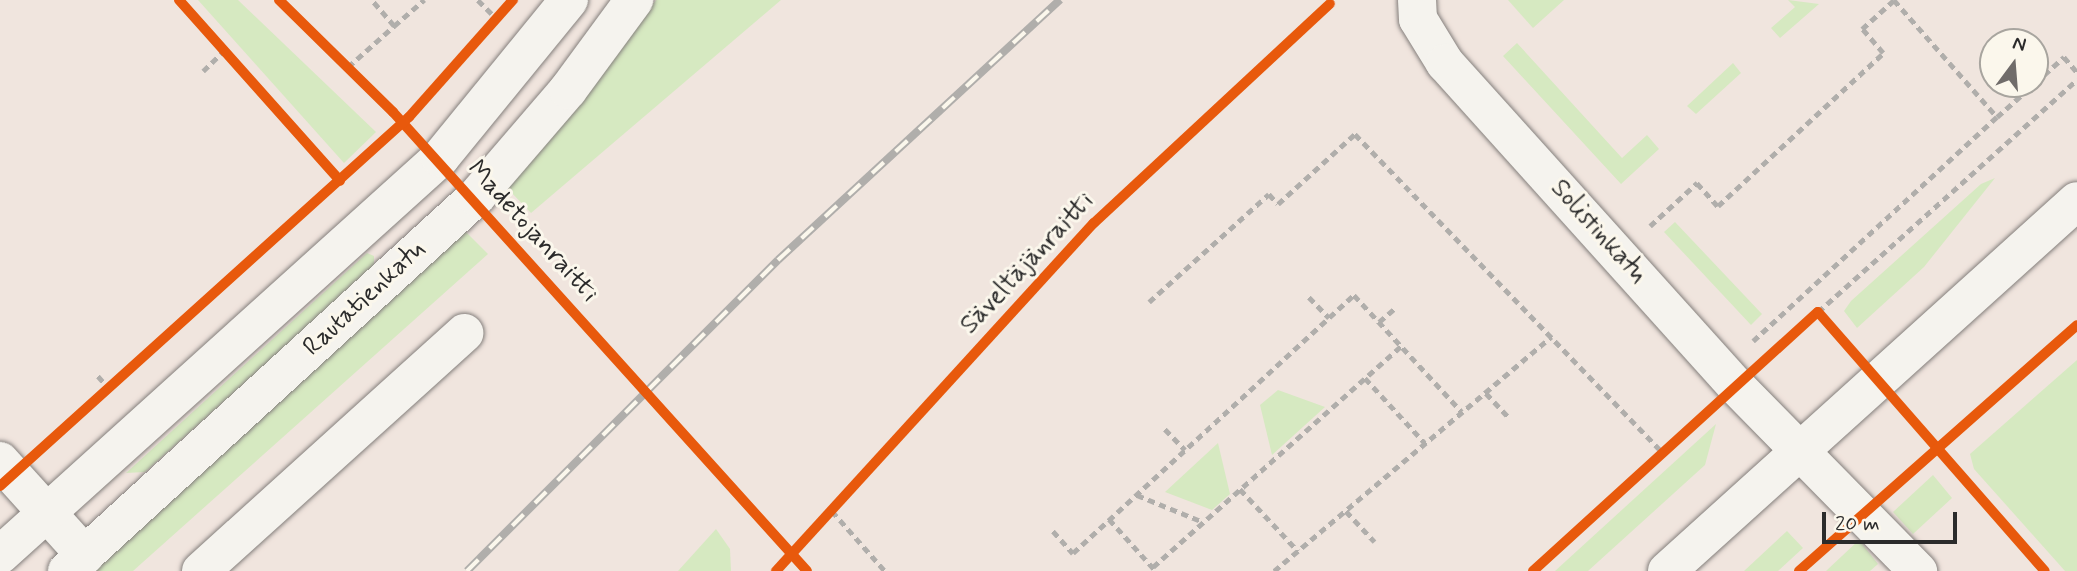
<!DOCTYPE html>
<meta charset="utf-8">
<style>
body{margin:0}
#map{position:relative;width:2077px;height:571px;overflow:hidden;background:#f0e5de;font-family:Mynerve,sans-serif}
div>[style]{position:absolute}
.green>*{inset:0;background:#d6e9c1}
.path>*{height:4.5px;margin-top:-2.25px;transform-origin:0;background:repeating-linear-gradient(90deg,#b0aeab 0 7px,transparent 0 12px)}
.roads{filter:drop-shadow(0 0 2px #847f7c) drop-shadow(0 0 2px #847f7c)}
.minor>*{height:38px;margin:-19px;padding:0 19px;transform-origin:19px;border-radius:19px;background:#f5f3ee}
.major>*{height:38px;margin:-19px;padding:0 19px;transform-origin:19px;border-radius:19px;background:#f5f3ee}
.rail>*{height:8px;margin-top:-4px;transform-origin:0;background:repeating-linear-gradient(90deg,#fbf7ec 0 16px,#b0aeab 0 32px);box-sizing:border-box;border-block:2px solid #b0aeab}
.cycleway>*{height:10px;margin:-5px;padding:0 5px;transform-origin:5px;border-radius:5px;background:#e8590c}
span{translate:-50% -50%;white-space:nowrap;text-align:center;line-height:1.15;-webkit-text-stroke:6px #fbf7ec;paint-order:stroke}
.street-label{font-size:26px;color:#2b2b2b}
.north{position:absolute;left:1979px;top:28px;width:70px;height:70px;box-sizing:border-box;background:#fbf7ec;border:2px solid #a8a59f;border-radius:50%;rotate:16deg;font-size:19px;font-weight:700;line-height:28px;text-align:center;color:#2b2b2b}
.north::after{content:'';display:block;margin:auto;width:24px;height:32px;background:#706c6a;clip-path:polygon(50% 0,100% 100%,50% 72%,0 100%)}
.scale{position:absolute;left:1822px;top:512px;width:135px;height:32px;box-sizing:border-box;border:4px solid #2b2b2b;border-top:0;padding-left:9px;font-size:21px;line-height:24px;white-space:nowrap;color:#2b2b2b;-webkit-text-stroke:5px #fbf7ec;paint-order:stroke}
</style>
<div id="map">
<div class="green">
<div style="clip-path:polygon(198px 0,238px 0,376px 132px,344px 163px)"></div>
<div style="clip-path:polygon(656px 0,781px 0,531px 213px,507px 188px)"></div>
<div style="clip-path:polygon(1508px 0,1564px 0,1533px 28px)"></div>
<div style="clip-path:polygon(1788px 0,1819px 4px,1780px 38px,1771px 28px,1795px 7px)"></div>
<div style="clip-path:polygon(1517px 43px,1622px 158px,1647px 135px,1659px 149px,1621px 184px,1503px 56px)"></div>
<div style="clip-path:polygon(1733px 63px,1741px 73px,1696px 114px,1687px 106px)"></div>
<div style="clip-path:polygon(1995px 178px,1924px 267px,1857px 328px,1844px 311px,1851px 301px,1981px 184px)"></div>
<div style="clip-path:polygon(1675px 222px,1762px 314px,1751px 325px,1664px 232px)"></div>
<div style="clip-path:polygon(465px 231px,488px 254px,133px 571px,87px 571px)"></div>
<div style="clip-path:polygon(367px 253px,374px 256px,374px 267px,145px 472px,126px 473px)"></div>
<div style="clip-path:polygon(2077px 360px,2077px 571px,2065px 571px,1974px 469px,1970px 454px)"></div>
<div style="clip-path:polygon(1278px 390px,1325px 407px,1272px 455px,1260px 405px)"></div>
<div style="clip-path:polygon(1716px 424px,1705px 465px,1588px 571px,1555px 571px)"></div>
<div style="clip-path:polygon(1218px 443px,1230px 494px,1212px 510px,1165px 492px)"></div>
<div style="clip-path:polygon(1933px 475px,1952px 498px,1913px 534px,1893px 512px)"></div>
<div style="clip-path:polygon(716px 529px,730px 549px,731px 571px,678px 571px)"></div>
<div style="clip-path:polygon(1787px 531px,1803px 548px,1778px 571px,1744px 571px)"></div>
<div style="clip-path:polygon(1859px 540px,1878px 564px,1870px 571px,1826px 571px)"></div>
</div>
<div class="path">
<div style="left:478px;top:0;width:27px;rotate:45deg"></div>
<div style="left:1894px;top:0;width:156px;rotate:48.6deg"></div>
<div style="left:1997px;top:117px;width:50px;rotate:-41.7deg"></div>
<div style="left:394px;top:26px;width:40px;rotate:-41deg"></div>
<div style="left:348px;top:67px;width:62px;rotate:-41.7deg"></div>
<div style="left:394px;top:26px;width:35px;rotate:-131deg"></div>
<div style="left:203px;top:71px;width:29px;rotate:-44deg"></div>
<div style="left:2035px;top:83px;width:39px;rotate:-42deg"></div>
<div style="left:2064px;top:57px;width:20px;rotate:49deg"></div>
<div style="left:1650px;top:226px;width:64px;rotate:-42.5deg"></div>
<div style="left:1697px;top:183px;width:31px;rotate:48deg"></div>
<div style="left:1718px;top:206px;width:225px;rotate:-42.8deg"></div>
<div style="left:1883px;top:53px;width:32px;rotate:-131deg"></div>
<div style="left:1862px;top:29px;width:43px;rotate:-42.2deg"></div>
<div style="left:1309px;top:297px;width:29px;rotate:46deg"></div>
<div style="left:1149px;top:302px;width:161px;rotate:-42deg"></div>
<div style="left:1269px;top:194px;width:13px;rotate:48deg"></div>
<div style="left:1278px;top:204px;width:104px;rotate:-42.3deg"></div>
<div style="left:1355px;top:134px;width:443px;rotate:46deg"></div>
<div style="left:1818px;top:312px;width:348px;rotate:-41.9deg"></div>
<div style="left:1379px;top:322px;width:20px;rotate:-41deg"></div>
<div style="left:1753px;top:341px;width:331px;rotate:-42.6deg"></div>
<div style="left:98px;top:376px;width:15px;rotate:48deg"></div>
<div style="left:1365px;top:378px;width:88px;rotate:47.3deg"></div>
<div style="left:1486px;top:393px;width:33px;rotate:47deg"></div>
<div style="left:1165px;top:429px;width:29px;rotate:46deg"></div>
<div style="left:1240px;top:489px;width:85px;rotate:46.9deg"></div>
<div style="left:1137px;top:495px;width:71px;rotate:22.2deg"></div>
<div style="left:832px;top:511px;width:80px;rotate:48.5deg"></div>
<div style="left:1346px;top:511px;width:42px;rotate:46.9deg"></div>
<div style="left:1109px;top:519px;width:70px;rotate:47.9deg"></div>
<div style="left:1053px;top:531px;width:30px;rotate:48deg"></div>
<div style="left:1073px;top:553px;width:381px;rotate:-42.6deg"></div>
<div style="left:1354px;top:295px;width:159px;rotate:47.3deg"></div>
<div style="left:1153px;top:567px;width:332px;rotate:-41.7deg"></div>
<div style="left:1274px;top:571px;width:363px;rotate:-40.2deg"></div>
</div>
<div class="roads">
<div class="minor">
<div style="left:1417px;top:0;width:19px;rotate:87deg"></div>
<div style="left:1418px;top:19px;width:52px;rotate:58.5deg"></div>
<div style="left:1445px;top:63px;width:435px;rotate:48deg"></div>
<div style="left:1736px;top:386px;width:260px;rotate:45.5deg"></div>
<div style="left:0;top:461px;width:127px;rotate:47.9deg"></div>
<div style="left:201px;top:571px;width:355px;rotate:-42.1deg"></div>
<div style="left:1667px;top:571px;width:552px;rotate:-42.06deg"></div>
</div>
<div class="major">
<div style="left:0;top:555px;width:593px;rotate:-42.06deg"></div>
<div style="left:440px;top:158px;width:204px;rotate:-50.8deg"></div>
<div style="left:67px;top:571px;width:554px;rotate:-42.44deg"></div>
<div style="left:476px;top:197px;width:141px;rotate:-49.3deg"></div>
<div style="left:568px;top:90px;width:112px;rotate:-53.7deg"></div>
</div>
</div>
<div class="rail">
<div style="left:467px;top:571px;width:440px;rotate:-45deg"></div>
<div style="left:778px;top:260px;width:384px;rotate:-42.7deg"></div>
</div>
<div class="cycleway">
<div style="left:179px;top:0;width:242px;rotate:48.3deg"></div>
<div style="left:279px;top:0;width:160px;rotate:44.5deg"></div>
<div style="left:393px;top:112px;width:618px;rotate:47.95deg"></div>
<div style="left:0;top:486px;width:551px;rotate:-42.06deg"></div>
<div style="left:409px;top:117px;width:157px;rotate:-48.4deg"></div>
<div style="left:776px;top:571px;width:471px;rotate:-47.6deg"></div>
<div style="left:1094px;top:223px;width:322px;rotate:-42.9deg"></div>
<div style="left:1533px;top:571px;width:385px;rotate:-42.3deg"></div>
<div style="left:1818px;top:312px;width:344px;rotate:48.8deg"></div>
<div style="left:1799px;top:571px;width:371px;rotate:-41.5deg"></div>
</div>
<div class="street-label">
<span style="left:532px;top:232px;rotate:48deg">Madetojanraitti</span>
<span style="left:1598px;top:232px;rotate:48deg">Solistinkatu</span>
<span style="left:1028px;top:264px;rotate:-47deg">Säveltäjänraitti</span>
<span style="left:365px;top:299px;rotate:-43deg">Rautatienkatu</span>
</div>
<div class="north">N</div>
<div class="scale">20 m</div>
</div>
